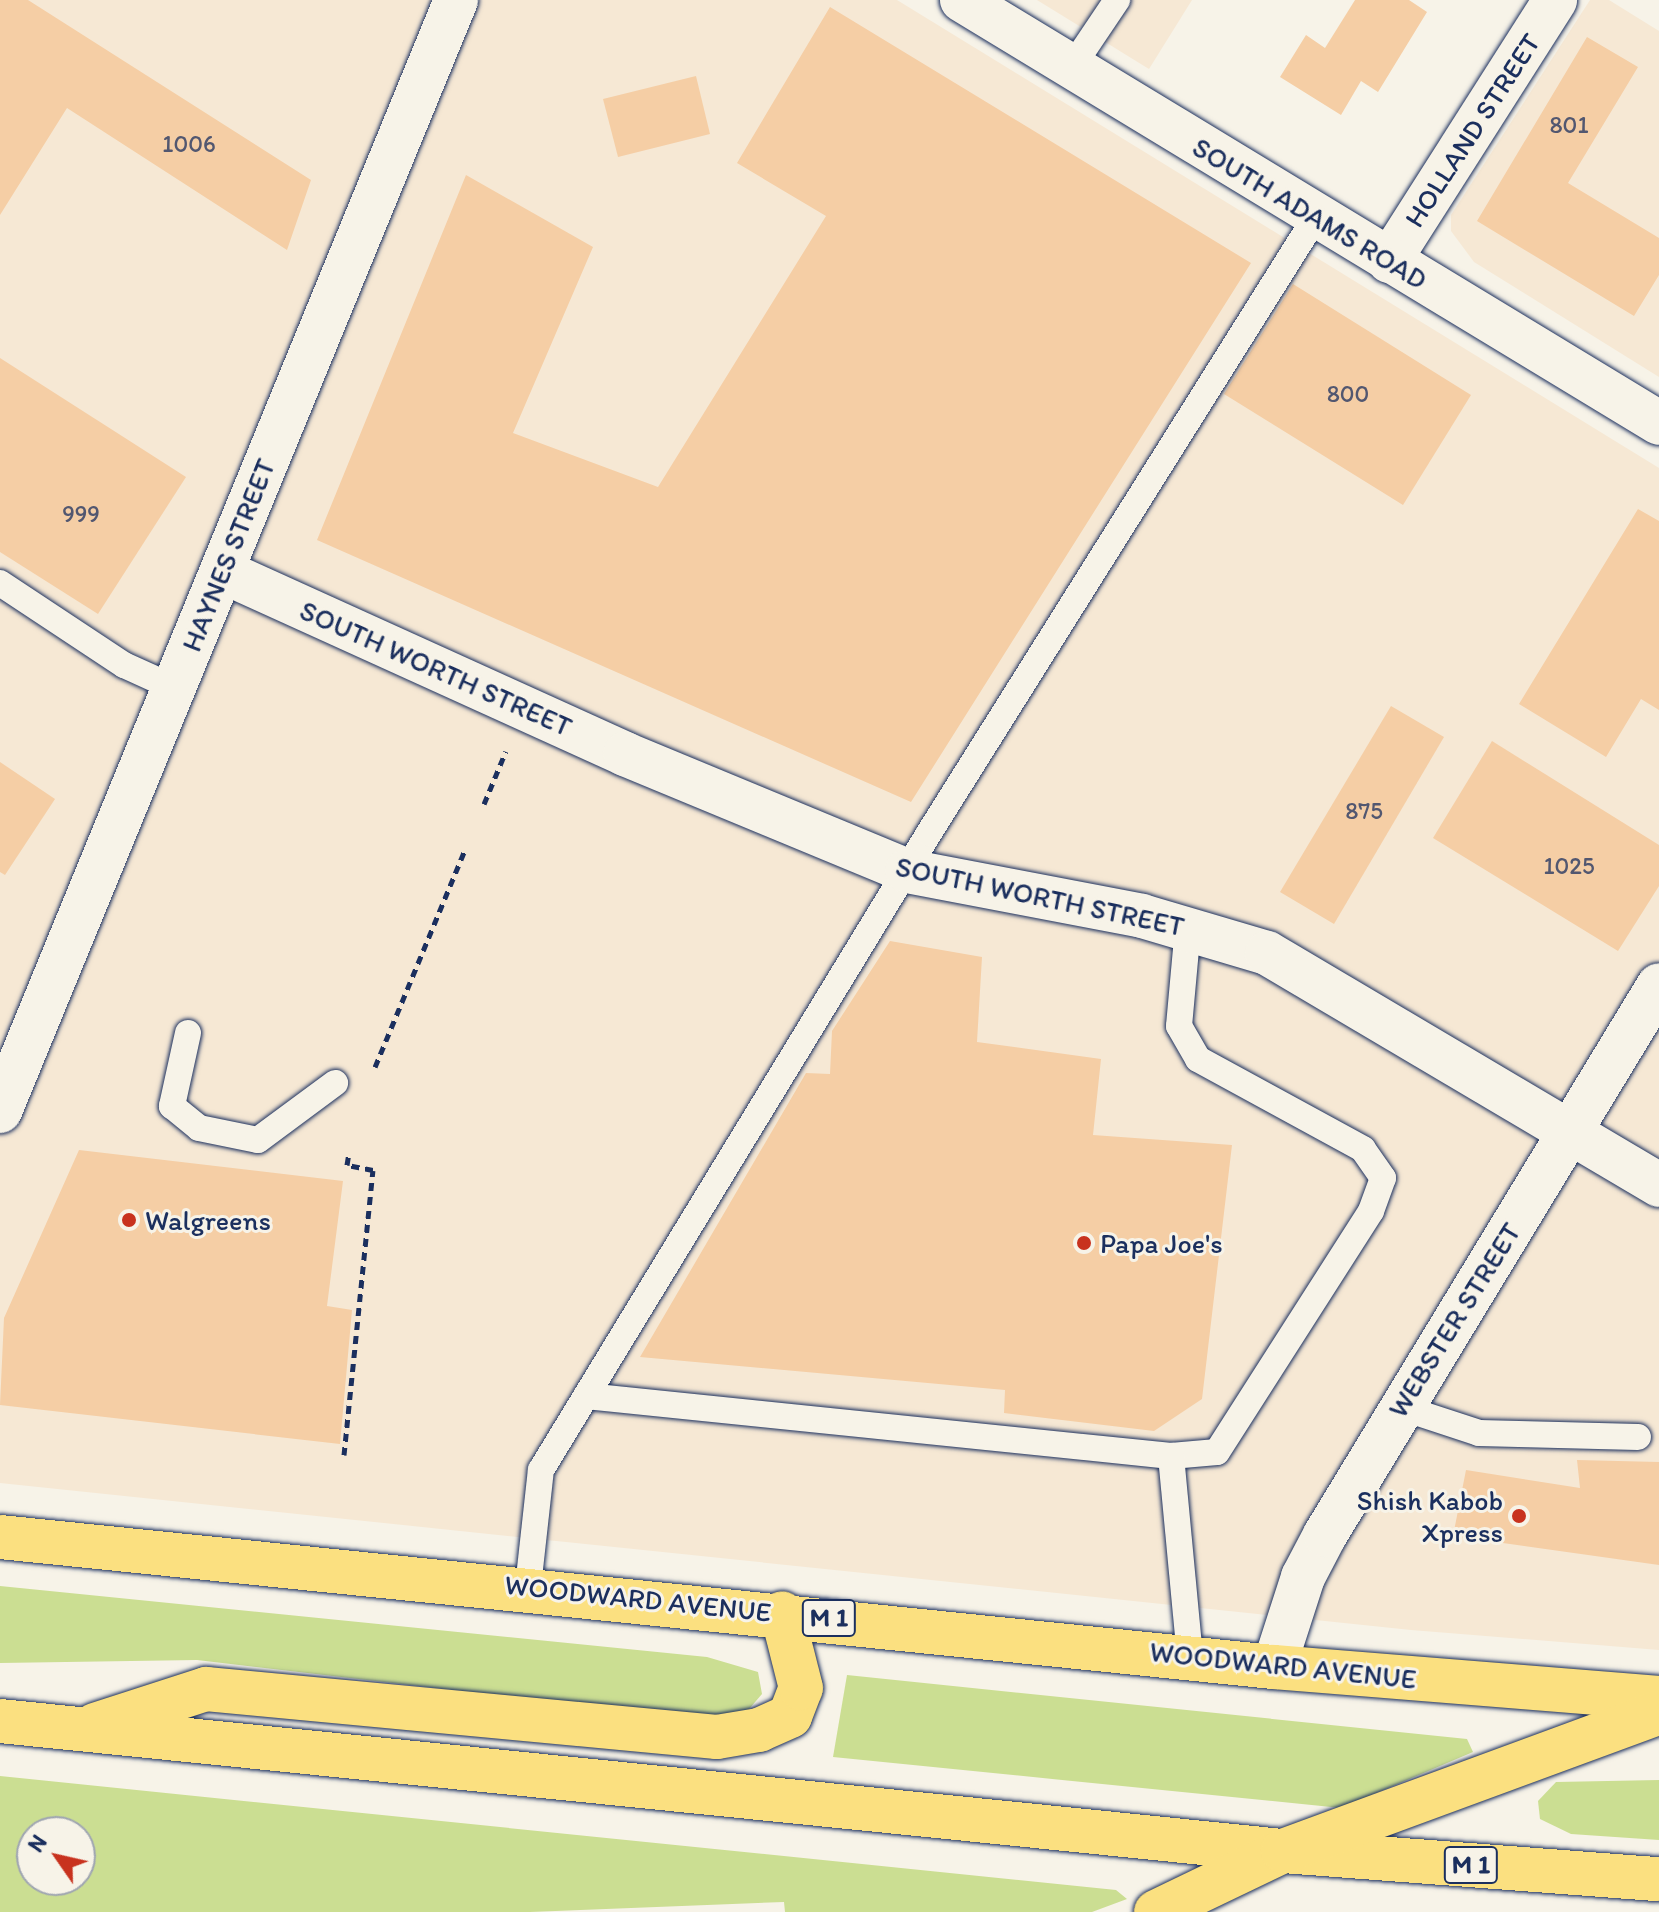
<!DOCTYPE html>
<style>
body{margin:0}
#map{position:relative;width:1659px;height:1912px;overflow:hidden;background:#f7f3e8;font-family:Itim,sans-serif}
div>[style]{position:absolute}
.built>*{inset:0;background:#f6e8d4}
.green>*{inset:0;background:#cbde92}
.building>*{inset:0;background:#f5cea5}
.path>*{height:5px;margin-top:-2.5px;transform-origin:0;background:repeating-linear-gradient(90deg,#1b2f5e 0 8px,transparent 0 14px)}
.roads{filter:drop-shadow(0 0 2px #1b2f5e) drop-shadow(0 0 2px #1b2f5e)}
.lane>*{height:26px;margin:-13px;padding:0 13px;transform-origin:13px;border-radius:13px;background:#f7f3e8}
.street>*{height:44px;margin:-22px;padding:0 22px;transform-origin:22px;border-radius:22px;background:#f7f3e8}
.secondary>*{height:44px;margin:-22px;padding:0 22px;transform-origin:22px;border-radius:22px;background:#f7f3e8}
.primary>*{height:44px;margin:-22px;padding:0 22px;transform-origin:22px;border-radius:22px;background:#fbe080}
.dots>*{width:22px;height:22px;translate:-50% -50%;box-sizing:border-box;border:4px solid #f7f3e8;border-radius:50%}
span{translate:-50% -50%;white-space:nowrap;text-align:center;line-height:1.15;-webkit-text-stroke:6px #f7f3e8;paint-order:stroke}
.number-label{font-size:24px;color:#525770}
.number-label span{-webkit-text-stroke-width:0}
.shield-label span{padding:2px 6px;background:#f7f3e8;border:2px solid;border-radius:6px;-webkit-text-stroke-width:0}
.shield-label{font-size:26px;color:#1b2f5e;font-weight:700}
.street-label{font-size:28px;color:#1b2f5e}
.poi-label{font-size:28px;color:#1b2f5e}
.left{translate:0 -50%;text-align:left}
.right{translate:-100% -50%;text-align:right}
.north{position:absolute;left:16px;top:1816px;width:80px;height:80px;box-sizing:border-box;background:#f7f3e8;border:2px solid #9fa5b1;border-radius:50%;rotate:304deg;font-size:22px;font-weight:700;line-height:32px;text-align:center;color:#1b2f5e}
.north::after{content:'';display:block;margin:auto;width:28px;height:36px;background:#c8321e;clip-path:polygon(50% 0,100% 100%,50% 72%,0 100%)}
</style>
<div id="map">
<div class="built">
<div style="clip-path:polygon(0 0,897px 0,1659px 468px,1659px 1650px,1411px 1630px,0 1483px)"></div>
<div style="clip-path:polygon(1037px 0,1192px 0,1149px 69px)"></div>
<div style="clip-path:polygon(1590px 0,1609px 0,1659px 31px,1659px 377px,1474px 262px,1451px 231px,1451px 215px)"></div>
</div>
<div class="green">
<div style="clip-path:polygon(0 1586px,707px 1657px,758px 1672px,762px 1694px,743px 1716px,700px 1719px,197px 1660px,0 1663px)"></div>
<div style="clip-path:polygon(847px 1675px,1467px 1739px,1473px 1752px,1341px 1808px,833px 1757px)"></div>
<div style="clip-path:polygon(evenodd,0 1776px,1116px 1890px,1127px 1899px,1092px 1912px,785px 1912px,784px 1902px,530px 1912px,0 1912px,0 1776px,32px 1832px,80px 1832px,80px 1880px,32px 1880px,32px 1832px)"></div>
<div style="clip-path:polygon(1659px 1780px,1659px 1840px,1571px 1834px,1540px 1819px,1538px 1801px,1556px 1782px)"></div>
</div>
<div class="building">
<div style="clip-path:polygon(0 0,28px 0,311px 180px,287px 250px,67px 108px,0 215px)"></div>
<div style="clip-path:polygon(1355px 0,1409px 0,1427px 12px,1378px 92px,1361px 81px,1341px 115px,1280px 77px,1306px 35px,1325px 48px)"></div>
<div style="clip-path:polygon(830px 7px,1251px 263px,911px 802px,317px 540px,466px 175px,593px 247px,513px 433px,658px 487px,826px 216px,737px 163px)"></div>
<div style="clip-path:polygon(1587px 37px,1638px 67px,1568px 183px,1659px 238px,1659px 275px,1634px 316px,1477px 221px)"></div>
<div style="clip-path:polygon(696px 76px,710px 134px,618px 157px,603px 99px)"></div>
<div style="clip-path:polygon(1293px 284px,1471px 395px,1403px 505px,1224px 394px)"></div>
<div style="clip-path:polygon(0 358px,186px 477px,98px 614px,0 552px)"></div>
<div style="clip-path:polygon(1638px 509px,1659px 521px,1659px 710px,1641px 699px,1606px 757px,1519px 704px)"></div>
<div style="clip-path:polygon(1391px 706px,1444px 737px,1334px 924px,1280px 892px)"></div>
<div style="clip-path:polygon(1492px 741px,1659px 845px,1659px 886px,1618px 951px,1433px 838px)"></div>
<div style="clip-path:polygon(0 762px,55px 799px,5px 875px,0 872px)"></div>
<div style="clip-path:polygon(890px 941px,982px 957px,977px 1042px,1101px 1059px,1093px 1135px,1232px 1145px,1202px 1399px,1154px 1431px,1004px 1413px,1005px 1390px,640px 1357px,806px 1073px,830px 1074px,832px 1031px)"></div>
<div style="clip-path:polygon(79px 1150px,343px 1181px,327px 1306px,352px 1310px,340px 1444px,0 1405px,4px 1318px)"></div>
<div style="clip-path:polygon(1577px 1460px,1659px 1462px,1659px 1565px,1453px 1536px,1466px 1470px,1580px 1488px)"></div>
</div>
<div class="path">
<div style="left:484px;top:804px;width:57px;rotate:-67.5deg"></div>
<div style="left:375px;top:1067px;width:233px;rotate:-67.5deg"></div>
<div style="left:344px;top:1455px;width:286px;rotate:-84.2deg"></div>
<div style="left:373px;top:1170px;width:26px;rotate:-169deg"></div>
<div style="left:347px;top:1165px;width:13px;rotate:-81deg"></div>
</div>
<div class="roads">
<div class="lane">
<div style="left:1072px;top:67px;width:81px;rotate:-56.1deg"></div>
<div style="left:0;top:583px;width:149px;rotate:33.5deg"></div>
<div style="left:124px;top:665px;width:56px;rotate:24.3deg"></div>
<div style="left:188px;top:1033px;width:75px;rotate:102.4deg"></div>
<div style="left:172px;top:1106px;width:35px;rotate:39deg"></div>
<div style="left:199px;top:1128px;width:60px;rotate:11.5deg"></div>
<div style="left:258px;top:1140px;width:96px;rotate:-36.5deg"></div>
<div style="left:586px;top:1396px;width:588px;rotate:5.86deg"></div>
<div style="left:1171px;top:1456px;width:46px;rotate:-5deg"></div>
<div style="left:1217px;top:1452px;width:286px;rotate:-57.4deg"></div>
<div style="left:1371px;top:1211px;width:35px;rotate:-70deg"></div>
<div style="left:1383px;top:1178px;width:35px;rotate:-125deg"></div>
<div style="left:1363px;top:1149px;width:188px;rotate:-151.4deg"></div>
<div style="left:1198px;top:1059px;width:38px;rotate:-120deg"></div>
<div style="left:1179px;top:1026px;width:98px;rotate:-84.8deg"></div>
<div style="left:1400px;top:1407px;width:83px;rotate:18.2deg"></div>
<div style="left:1479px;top:1433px;width:159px;rotate:1.4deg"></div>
<div style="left:1171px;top:1456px;width:202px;rotate:84.6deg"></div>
<div style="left:528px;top:1587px;width:118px;rotate:-83.7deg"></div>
<div style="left:541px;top:1470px;width:746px;rotate:-58.65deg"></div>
<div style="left:929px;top:833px;width:730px;rotate:-57.88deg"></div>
</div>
<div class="street">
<div style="left:1389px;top:261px;width:309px;rotate:-57.5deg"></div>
<div style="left:222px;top:571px;width:443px;rotate:24.4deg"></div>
<div style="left:625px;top:754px;width:305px;rotate:22.5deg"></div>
<div style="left:907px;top:871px;width:239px;rotate:10.8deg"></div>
<div style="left:1142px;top:916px;width:130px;rotate:16.5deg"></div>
<div style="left:1267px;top:953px;width:456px;rotate:30.6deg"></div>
<div style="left:0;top:1111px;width:1201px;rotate:-67.68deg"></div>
<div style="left:1274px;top:1667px;width:95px;rotate:-72.1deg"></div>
<div style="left:1303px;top:1577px;width:47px;rotate:-62.4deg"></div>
<div style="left:1325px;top:1535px;width:643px;rotate:-58.73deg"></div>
</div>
<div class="secondary">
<div style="left:962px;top:0;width:815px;rotate:31.25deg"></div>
</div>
<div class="primary">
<div style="left:0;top:1537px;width:1281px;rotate:5.83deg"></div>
<div style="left:1274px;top:1667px;width:386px;rotate:4.6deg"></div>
<div style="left:0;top:1721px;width:1290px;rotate:5.79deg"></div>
<div style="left:1283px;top:1851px;width:377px;rotate:4.3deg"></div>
<div style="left:95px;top:1725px;width:117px;rotate:-18deg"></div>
<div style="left:206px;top:1689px;width:513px;rotate:5.37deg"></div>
<div style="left:717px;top:1737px;width:43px;rotate:-9.5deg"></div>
<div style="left:759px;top:1730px;width:34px;rotate:-24deg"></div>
<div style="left:790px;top:1716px;width:30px;rotate:-69deg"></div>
<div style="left:801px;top:1688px;width:77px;rotate:-104.2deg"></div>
<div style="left:1156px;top:1912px;width:141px;rotate:-25.7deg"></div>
<div style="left:1283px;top:1851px;width:401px;rotate:-20.2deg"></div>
</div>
</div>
<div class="dots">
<div style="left:129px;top:1220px;background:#c8321e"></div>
<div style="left:1084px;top:1243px;background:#c8321e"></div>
<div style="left:1519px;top:1516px;background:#c8321e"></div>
</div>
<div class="number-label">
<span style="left:1569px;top:125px">801</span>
<span style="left:189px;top:144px">1006</span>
<span style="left:1348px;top:394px">800</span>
<span style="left:81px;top:514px">999</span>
<span style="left:1364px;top:811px">875</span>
<span style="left:1569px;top:866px">1025</span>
</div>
<div class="shield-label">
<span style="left:829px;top:1618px">M 1</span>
<span style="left:1471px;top:1865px">M 1</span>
</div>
<div class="street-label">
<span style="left:1472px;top:130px;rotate:-57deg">HOLLAND STREET</span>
<span style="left:1310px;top:213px;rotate:31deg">SOUTH ADAMS ROAD</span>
<span style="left:228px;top:555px;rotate:-68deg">HAYNES STREET</span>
<span style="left:436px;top:668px;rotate:24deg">SOUTH WORTH STREET</span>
<span style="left:1040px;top:896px;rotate:12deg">SOUTH WORTH STREET</span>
<span style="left:1454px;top:1320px;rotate:-58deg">WEBSTER STREET</span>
<span style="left:638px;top:1598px;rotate:6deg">WOODWARD AVENUE</span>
<span style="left:1283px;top:1665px;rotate:6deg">WOODWARD AVENUE</span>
</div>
<div class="poi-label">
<span class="left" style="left:145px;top:1220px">Walgreens</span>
<span class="left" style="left:1100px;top:1243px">Papa Joe's</span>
<span class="right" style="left:1503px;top:1516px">Shish Kabob<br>Xpress</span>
</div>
<div class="north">N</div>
</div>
